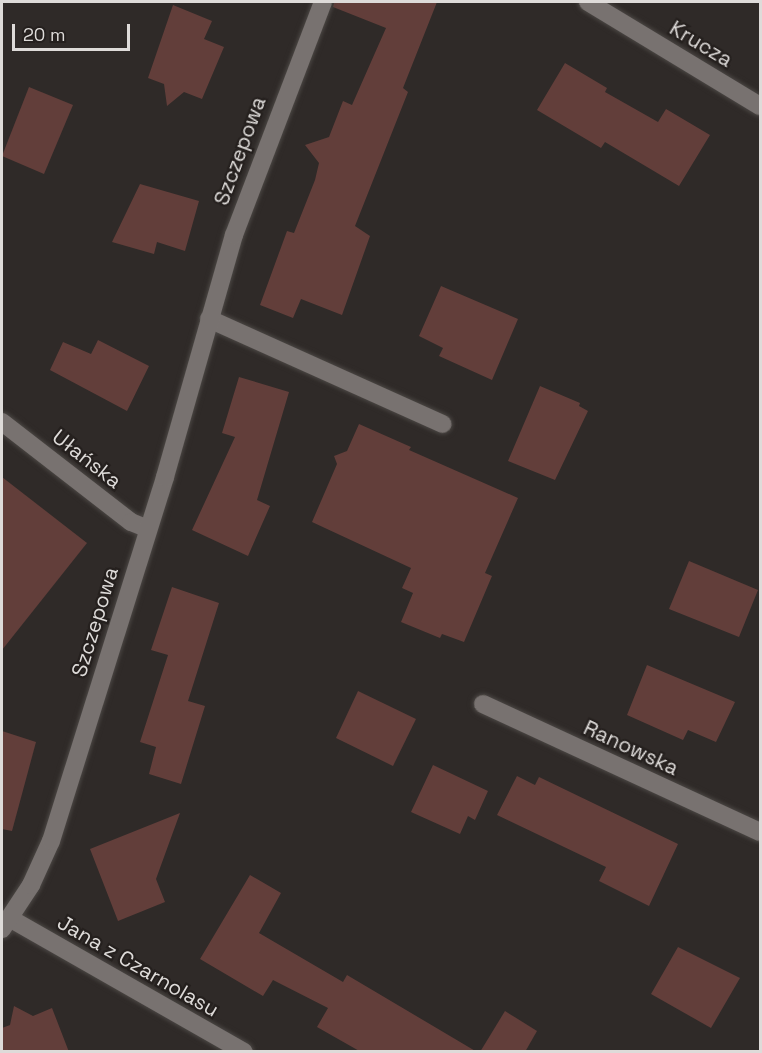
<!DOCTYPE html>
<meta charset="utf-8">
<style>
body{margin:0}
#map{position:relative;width:762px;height:1053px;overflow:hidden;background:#2f2a28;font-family:"Space Grotesk",sans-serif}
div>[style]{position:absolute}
.building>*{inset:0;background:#623e3a}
.roads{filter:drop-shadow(0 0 2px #4b4744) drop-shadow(0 0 2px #4b4744)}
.street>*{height:18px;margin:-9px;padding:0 9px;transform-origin:9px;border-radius:9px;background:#787270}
span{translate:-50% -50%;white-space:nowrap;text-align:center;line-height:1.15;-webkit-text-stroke:4.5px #25201e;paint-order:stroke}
.street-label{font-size:21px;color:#dedbd9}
.frame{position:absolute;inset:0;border:3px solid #dedbd9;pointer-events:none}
.scale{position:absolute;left:12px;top:24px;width:118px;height:27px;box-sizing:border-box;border:3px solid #dedbd9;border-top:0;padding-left:8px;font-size:18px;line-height:21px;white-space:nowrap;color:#dedbd9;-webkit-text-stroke:4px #25201e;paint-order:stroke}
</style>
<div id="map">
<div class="building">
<div style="clip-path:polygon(334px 2px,437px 2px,403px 88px,408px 92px,355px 226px,370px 236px,342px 315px,301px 299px,293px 318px,260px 305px,287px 231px,294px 233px,315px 180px,319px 163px,305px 145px,329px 137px,343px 101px,352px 105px,386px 28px,333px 7px)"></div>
<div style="clip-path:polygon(173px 5px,212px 21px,204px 39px,224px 47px,202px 99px,184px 92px,167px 106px,164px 84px,148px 78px)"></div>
<div style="clip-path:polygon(565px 63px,607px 88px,605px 92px,658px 122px,666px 109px,710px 135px,679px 186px,605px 142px,601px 148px,537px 110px)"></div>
<div style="clip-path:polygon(29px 87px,73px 105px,44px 174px,2px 156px)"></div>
<div style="clip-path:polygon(140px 184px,199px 201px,185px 251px,157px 242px,154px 254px,112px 242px)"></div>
<div style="clip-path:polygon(441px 286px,518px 319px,492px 380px,439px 356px,443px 348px,419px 336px)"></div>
<div style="clip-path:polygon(98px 340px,149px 366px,127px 411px,50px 370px,63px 342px,91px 354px)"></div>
<div style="clip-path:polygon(239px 377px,289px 392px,257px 500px,270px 506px,248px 556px,192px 530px,235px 437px,222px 433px)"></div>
<div style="clip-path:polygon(540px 386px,580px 403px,579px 406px,588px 411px,555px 480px,508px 461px)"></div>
<div style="clip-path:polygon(359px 424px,411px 447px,409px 450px,518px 498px,485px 573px,492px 576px,464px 642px,442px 634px,440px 638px,401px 622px,413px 593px,402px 588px,411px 568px,312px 522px,337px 464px,334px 456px,347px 451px)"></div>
<div style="clip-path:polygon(2px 477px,87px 543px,2px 650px)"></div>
<div style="clip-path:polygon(689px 561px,758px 590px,739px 637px,669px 609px)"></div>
<div style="clip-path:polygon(172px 587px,219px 603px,188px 701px,205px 706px,181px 784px,149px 774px,156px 747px,140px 742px,168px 655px,151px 650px)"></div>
<div style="clip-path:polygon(647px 665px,735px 702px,716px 742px,688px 730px,683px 740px,627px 715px)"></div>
<div style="clip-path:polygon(358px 691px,416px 719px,393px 766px,336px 738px)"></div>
<div style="clip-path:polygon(2px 731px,36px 742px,12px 831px,2px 829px)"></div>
<div style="clip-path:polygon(433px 765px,488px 791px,475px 820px,468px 816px,460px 834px,411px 812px)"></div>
<div style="clip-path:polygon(517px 776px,535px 785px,539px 777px,678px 844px,649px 906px,599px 881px,606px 867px,497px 815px)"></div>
<div style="clip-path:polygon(180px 813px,156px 879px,165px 902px,118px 921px,90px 849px)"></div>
<div style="clip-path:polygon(250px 875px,281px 893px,259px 933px,343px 982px,347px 975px,477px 1052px,361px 1052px,317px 1027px,328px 1008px,273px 980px,263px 996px,200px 959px)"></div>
<div style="clip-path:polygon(678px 947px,740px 978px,711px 1028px,651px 994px)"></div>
<div style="clip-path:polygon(14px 1006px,33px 1016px,52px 1008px,69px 1052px,2px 1052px,2px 1028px,10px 1025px)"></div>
<div style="clip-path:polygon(505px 1011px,537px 1031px,525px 1052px,480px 1052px)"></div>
</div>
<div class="roads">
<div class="street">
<div style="left:588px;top:2px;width:201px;rotate:31.2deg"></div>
<div style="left:209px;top:319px;width:256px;rotate:24.2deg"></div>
<div style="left:2px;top:422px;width:163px;rotate:37.8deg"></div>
<div style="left:131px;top:522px;width:16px;rotate:22deg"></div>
<div style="left:483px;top:704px;width:305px;rotate:24.8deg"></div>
<div style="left:11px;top:919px;width:268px;rotate:29.7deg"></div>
<div style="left:2px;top:929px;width:53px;rotate:-56.6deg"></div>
<div style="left:31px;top:885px;width:48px;rotate:-65.6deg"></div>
<div style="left:51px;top:841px;width:381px;rotate:-72.6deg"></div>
<div style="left:165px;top:477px;width:252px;rotate:-74.1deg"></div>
<div style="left:234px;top:235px;width:249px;rotate:-69.1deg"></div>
</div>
</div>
<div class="street-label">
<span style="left:701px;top:44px;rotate:31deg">Krucza</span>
<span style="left:240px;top:151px;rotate:-70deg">Szczepowa</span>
<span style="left:87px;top:459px;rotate:38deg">Ułańska</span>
<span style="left:95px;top:622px;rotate:-73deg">Szczepowa</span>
<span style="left:631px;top:748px;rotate:25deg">Ranowska</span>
<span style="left:138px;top:966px;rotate:30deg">Jana z Czarnolasu</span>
</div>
<div class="frame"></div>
<div class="scale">20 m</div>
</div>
